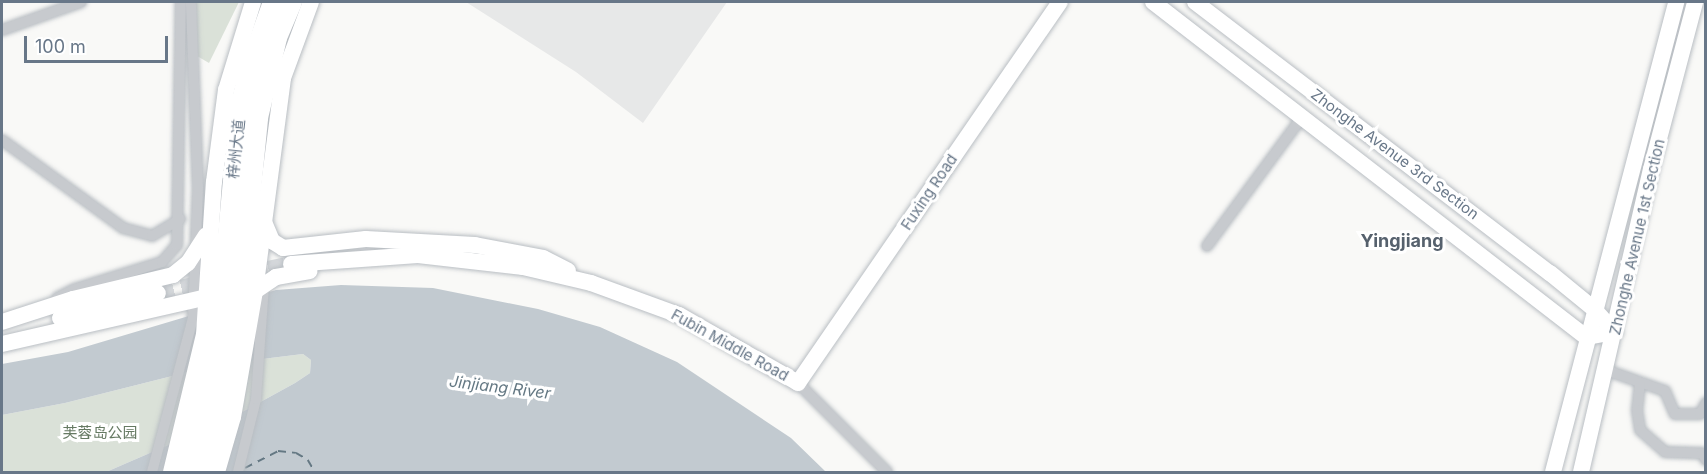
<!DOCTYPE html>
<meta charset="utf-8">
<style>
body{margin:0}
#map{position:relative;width:1707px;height:474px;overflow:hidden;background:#f9f9f7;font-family:Inter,"Noto Sans SC",sans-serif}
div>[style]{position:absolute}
.built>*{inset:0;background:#e7e8e8}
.green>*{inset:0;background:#dae1d8}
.water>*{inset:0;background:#c2cad0}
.ferry>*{height:1.5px;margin-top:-0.75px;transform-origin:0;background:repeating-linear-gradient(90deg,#647883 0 8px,transparent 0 14px)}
.secondary-tunnel>*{height:16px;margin-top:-8px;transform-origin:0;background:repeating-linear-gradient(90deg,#d5d8db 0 16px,transparent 0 24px)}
.roads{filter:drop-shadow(0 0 2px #b9bec3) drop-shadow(0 0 2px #b9bec3)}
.street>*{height:10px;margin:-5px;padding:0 5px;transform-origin:5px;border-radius:5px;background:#c7cace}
.secondary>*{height:16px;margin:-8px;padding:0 8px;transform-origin:8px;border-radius:8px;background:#fff}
.highway>*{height:21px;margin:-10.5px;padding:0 10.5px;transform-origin:10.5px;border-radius:10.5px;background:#fff}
span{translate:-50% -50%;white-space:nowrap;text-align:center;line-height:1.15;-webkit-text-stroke:6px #fff;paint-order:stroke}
.street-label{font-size:15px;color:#687788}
.park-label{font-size:15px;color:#667a63}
.water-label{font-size:16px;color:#647883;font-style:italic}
.quarter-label{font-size:18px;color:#56616d;font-weight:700}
.frame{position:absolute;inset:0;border:3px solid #687788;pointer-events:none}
.scale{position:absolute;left:24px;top:36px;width:144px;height:27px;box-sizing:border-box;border:3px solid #687788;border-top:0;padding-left:8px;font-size:18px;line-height:21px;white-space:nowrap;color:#687788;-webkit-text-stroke:4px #fff;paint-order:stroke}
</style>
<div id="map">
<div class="built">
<div style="clip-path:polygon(466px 2px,727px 2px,643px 123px,576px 72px)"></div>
</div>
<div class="green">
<div style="clip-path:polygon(196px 2px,239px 2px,209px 63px,197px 56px)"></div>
<div style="clip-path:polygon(303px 354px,311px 360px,310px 373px,295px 383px,233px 417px,106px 472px,2px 472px,2px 415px,65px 403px,220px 364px)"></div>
</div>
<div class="water">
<div style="clip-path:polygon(341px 285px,433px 288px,538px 309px,600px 327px,677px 362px,791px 438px,826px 472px,106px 472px,233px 417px,295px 383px,310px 373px,311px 360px,303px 354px,220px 364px,65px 403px,2px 415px,2px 364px,68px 352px,276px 290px)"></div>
</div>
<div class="ferry">
<div style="left:245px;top:468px;width:37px;rotate:-27deg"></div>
<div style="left:278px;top:451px;width:18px;rotate:6deg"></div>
<div style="left:296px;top:453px;width:14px;rotate:30deg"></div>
<div style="left:308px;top:460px;width:14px;rotate:60deg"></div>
</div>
<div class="secondary-tunnel">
<div style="left:245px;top:274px;width:47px;rotate:-12.3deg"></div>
<div style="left:158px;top:293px;width:54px;rotate:-12.8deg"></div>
</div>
<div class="roads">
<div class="street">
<div style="left:2px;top:30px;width:84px;rotate:-19.5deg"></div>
<div style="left:2px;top:140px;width:150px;rotate:36deg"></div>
<div style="left:123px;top:228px;width:30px;rotate:15deg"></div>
<div style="left:152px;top:236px;width:33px;rotate:-31deg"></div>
<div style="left:1207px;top:246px;width:160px;rotate:-53.6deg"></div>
<div style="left:57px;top:298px;width:20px;rotate:-27deg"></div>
<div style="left:75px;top:289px;width:91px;rotate:-17.2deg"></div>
<div style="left:162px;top:262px;width:23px;rotate:-49deg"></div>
<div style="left:177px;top:245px;width:243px;rotate:-89.1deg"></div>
<div style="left:1606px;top:370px;width:63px;rotate:19.6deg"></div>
<div style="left:1665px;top:391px;width:25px;rotate:67deg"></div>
<div style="left:1675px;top:414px;width:25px"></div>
<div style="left:1700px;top:414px;width:13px;rotate:-61deg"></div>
<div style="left:798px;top:383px;width:126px;rotate:45deg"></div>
<div style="left:1640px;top:383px;width:27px;rotate:96deg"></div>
<div style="left:1637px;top:410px;width:20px;rotate:81deg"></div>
<div style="left:1640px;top:430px;width:33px;rotate:41deg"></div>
<div style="left:1665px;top:452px;width:37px;rotate:2deg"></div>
<div style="left:1702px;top:453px;width:8px;rotate:60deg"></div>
<div style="left:152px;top:472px;width:159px;rotate:-75.1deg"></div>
<div style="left:193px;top:318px;width:130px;rotate:-87.8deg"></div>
<div style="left:198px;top:188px;width:186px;rotate:-92.2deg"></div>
<div style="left:238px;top:472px;width:75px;rotate:-76.1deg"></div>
<div style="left:256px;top:399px;width:115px;rotate:-86deg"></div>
</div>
<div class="secondary">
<div style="left:1153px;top:2px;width:547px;rotate:37.73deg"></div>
<div style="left:1586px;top:337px;width:29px;rotate:-10deg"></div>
<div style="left:1195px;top:2px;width:447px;rotate:37.4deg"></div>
<div style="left:1550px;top:273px;width:57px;rotate:39.3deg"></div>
<div style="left:1594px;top:309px;width:31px;rotate:48deg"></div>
<div style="left:264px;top:222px;width:21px;rotate:67deg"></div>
<div style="left:272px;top:241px;width:13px;rotate:32deg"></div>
<div style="left:283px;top:248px;width:83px;rotate:-6.2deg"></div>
<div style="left:366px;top:239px;width:109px;rotate:3.2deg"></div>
<div style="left:475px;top:245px;width:69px;rotate:10.8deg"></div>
<div style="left:543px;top:258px;width:28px;rotate:27deg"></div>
<div style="left:291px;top:264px;width:127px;rotate:-4.1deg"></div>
<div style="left:418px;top:255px;width:106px;rotate:6.5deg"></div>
<div style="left:523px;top:267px;width:70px;rotate:13.2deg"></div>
<div style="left:591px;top:283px;width:94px;rotate:20deg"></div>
<div style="left:679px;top:315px;width:137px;rotate:29.7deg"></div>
<div style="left:798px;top:383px;width:462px;rotate:-55.5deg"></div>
<div style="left:255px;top:291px;width:25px;rotate:-34deg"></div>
<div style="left:276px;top:277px;width:34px;rotate:-10deg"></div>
<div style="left:60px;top:318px;width:101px;rotate:-14.3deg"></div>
<div style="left:2px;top:322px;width:75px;rotate:-17.9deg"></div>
<div style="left:73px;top:299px;width:103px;rotate:-13.5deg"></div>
<div style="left:173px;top:275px;width:19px;rotate:-39deg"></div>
<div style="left:188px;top:263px;width:33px;rotate:-57deg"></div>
<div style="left:2px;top:344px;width:210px;rotate:-12.9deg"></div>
<div style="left:171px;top:472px;width:141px;rotate:-76.5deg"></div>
<div style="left:204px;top:335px;width:153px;rotate:-86.3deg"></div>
<div style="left:214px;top:182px;width:93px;rotate:-82.6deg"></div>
<div style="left:226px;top:90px;width:92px;rotate:-72.9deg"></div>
<div style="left:217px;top:472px;width:57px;rotate:-73.8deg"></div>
<div style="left:233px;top:417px;width:128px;rotate:-80.1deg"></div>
<div style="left:255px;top:291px;width:215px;rotate:-82.5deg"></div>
<div style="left:283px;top:78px;width:81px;rotate:-69.8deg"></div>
<div style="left:1553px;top:472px;width:486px;rotate:-75.3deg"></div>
<div style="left:1581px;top:472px;width:311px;rotate:-77deg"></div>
<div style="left:1651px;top:169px;width:173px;rotate:-75.2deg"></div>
</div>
<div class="highway">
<div style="left:188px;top:472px;width:133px;rotate:-77deg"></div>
<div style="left:218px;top:342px;width:236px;rotate:-84.7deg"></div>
<div style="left:240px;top:107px;width:45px;rotate:-76deg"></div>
<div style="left:251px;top:63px;width:65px;rotate:-70.2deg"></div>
<div style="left:205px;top:472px;width:136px;rotate:-77.3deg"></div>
<div style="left:235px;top:339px;width:223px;rotate:-84.3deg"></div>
<div style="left:257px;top:117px;width:82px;rotate:-76.6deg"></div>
<div style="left:276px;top:37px;width:38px;rotate:-67deg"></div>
</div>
</div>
<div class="street-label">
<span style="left:236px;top:149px;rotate:-84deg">梓州大道</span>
<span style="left:1395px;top:154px;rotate:37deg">Zhonghe Avenue 3rd Section</span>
<span style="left:929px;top:192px;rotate:-56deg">Fuxing Road</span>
<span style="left:1637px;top:237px;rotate:-77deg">Zhonghe Avenue 1st Section</span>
<span style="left:730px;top:345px;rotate:29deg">Fubin Middle Road</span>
</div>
<div class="park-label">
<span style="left:100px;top:433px">芙蓉岛公园</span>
</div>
<div class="water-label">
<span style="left:500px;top:387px;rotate:7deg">Jinjiang River</span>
</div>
<div class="quarter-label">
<span style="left:1402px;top:241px">Yingjiang</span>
</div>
<div class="frame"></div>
<div class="scale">100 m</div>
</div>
